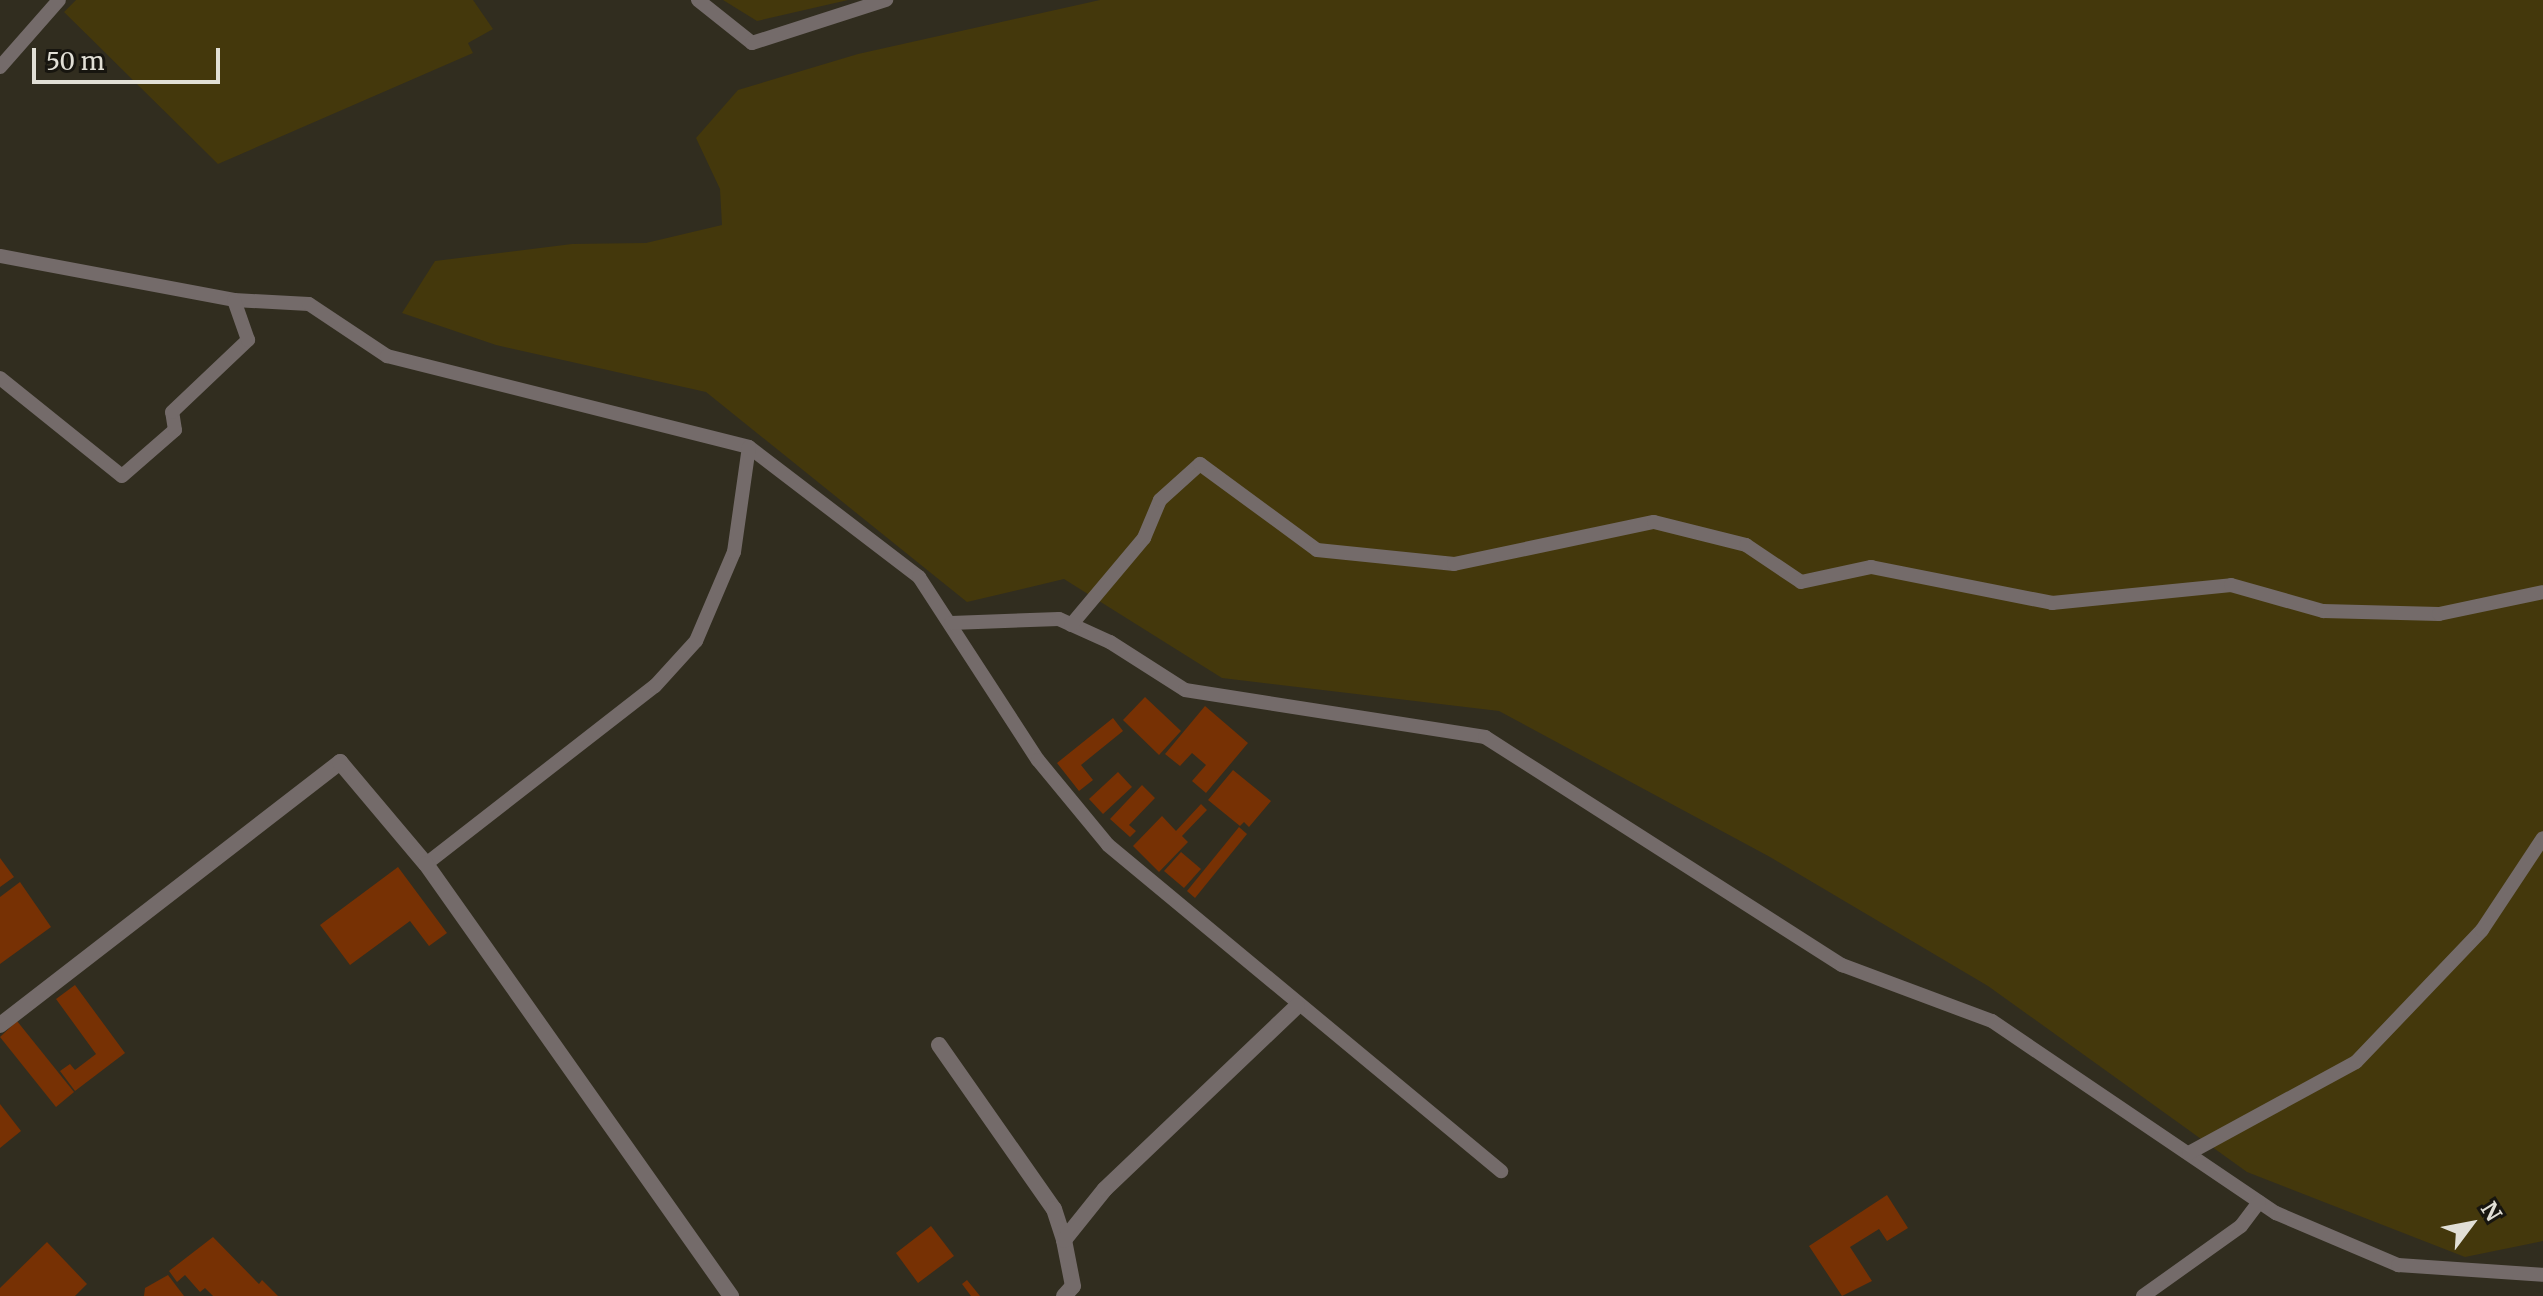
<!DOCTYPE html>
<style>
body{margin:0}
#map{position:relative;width:2543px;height:1296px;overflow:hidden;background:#312d1f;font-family:Merriweather,serif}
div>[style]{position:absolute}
.green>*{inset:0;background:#44380c}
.building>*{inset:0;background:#773104}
.service>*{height:14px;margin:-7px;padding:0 7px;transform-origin:7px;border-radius:7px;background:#746b6a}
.minor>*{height:16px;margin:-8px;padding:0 8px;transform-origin:8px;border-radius:8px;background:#746b6a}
span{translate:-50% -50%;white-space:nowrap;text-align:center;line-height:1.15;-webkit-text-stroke:7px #17150f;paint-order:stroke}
.north{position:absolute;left:2431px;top:1184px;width:80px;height:80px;-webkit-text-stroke:6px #17150f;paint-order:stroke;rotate:58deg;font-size:22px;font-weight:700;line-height:32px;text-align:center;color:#e1dfd6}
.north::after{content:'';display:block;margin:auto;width:28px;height:36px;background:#e1dfd6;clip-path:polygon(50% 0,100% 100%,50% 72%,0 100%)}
.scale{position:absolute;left:32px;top:48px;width:188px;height:36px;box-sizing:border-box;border:4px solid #e1dfd6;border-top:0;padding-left:10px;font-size:24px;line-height:28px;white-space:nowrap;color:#e1dfd6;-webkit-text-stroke:6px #17150f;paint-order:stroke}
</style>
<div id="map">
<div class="green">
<div style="clip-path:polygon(76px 0,473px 0,493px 29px,468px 43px,473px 53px,218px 164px,64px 12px)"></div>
<div style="clip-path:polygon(723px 0,848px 0,757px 21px)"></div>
<div style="clip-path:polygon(1100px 0,2543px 0,2543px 1241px,2465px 1257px,2247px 1172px,1988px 986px,1770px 857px,1499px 711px,1222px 678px,1064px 579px,967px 602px,706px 392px,496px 345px,402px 313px,435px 261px,572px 244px,646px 243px,722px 225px,720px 189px,696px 138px,738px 90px,858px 54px)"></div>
</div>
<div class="building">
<div style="clip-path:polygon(1145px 697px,1181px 731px,1159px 755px,1123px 720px)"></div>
<div style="clip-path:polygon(1205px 706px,1248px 743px,1206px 793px,1192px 781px,1206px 765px,1192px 753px,1180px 766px,1165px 754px)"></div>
<div style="clip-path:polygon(1113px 718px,1123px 731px,1081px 765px,1093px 780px,1079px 791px,1057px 763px)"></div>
<div style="clip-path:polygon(1233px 770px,1271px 801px,1249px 827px,1244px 822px,1240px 826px,1208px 800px)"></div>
<div style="clip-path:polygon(1118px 772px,1132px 787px,1103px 814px,1089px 799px)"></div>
<div style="clip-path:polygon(1142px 785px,1155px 798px,1129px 825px,1136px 831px,1130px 837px,1110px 819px)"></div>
<div style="clip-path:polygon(1201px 804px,1207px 810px,1182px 836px,1188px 842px,1159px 872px,1133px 846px,1162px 816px,1176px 831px)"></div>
<div style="clip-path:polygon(1239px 827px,1247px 834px,1195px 898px,1187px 891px)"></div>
<div style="clip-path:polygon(1181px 852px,1201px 869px,1184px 888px,1164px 871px)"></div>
<div style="clip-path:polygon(0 858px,14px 877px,0 887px)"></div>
<div style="clip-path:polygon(398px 867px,447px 933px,429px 946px,410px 921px,350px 965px,320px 925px)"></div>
<div style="clip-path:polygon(20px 882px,51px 927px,0 964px,0 897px)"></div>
<div style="clip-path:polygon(75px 985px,125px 1053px,75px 1091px,60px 1071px,70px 1064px,75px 1070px,96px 1054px,56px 999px)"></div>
<div style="clip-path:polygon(17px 1021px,74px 1092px,56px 1107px,0 1037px)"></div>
<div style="clip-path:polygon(0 1104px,21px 1131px,0 1148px)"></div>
<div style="clip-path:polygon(1887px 1195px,1908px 1228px,1887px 1241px,1879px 1229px,1850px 1247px,1872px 1281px,1842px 1296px,1809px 1246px)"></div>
<div style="clip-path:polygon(931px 1226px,954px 1256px,918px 1283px,896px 1253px)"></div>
<div style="clip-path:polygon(213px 1237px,259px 1284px,262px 1280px,278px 1296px,213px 1296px,205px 1288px,200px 1292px,185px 1275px,177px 1282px,169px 1271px)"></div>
<div style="clip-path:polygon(47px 1242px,87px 1284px,75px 1296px,0 1296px,0 1288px)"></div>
<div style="clip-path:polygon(168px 1275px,184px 1296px,144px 1296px,145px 1288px)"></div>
<div style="clip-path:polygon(967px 1280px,980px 1296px,971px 1296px,962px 1284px)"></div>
</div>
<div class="service">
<div style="left:698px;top:0;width:69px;rotate:38.5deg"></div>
<div style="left:752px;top:43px;width:141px;rotate:-17.8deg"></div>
<div style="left:0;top:67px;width:89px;rotate:-48.6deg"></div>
<div style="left:0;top:256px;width:238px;rotate:10.6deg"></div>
<div style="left:234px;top:300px;width:75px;rotate:3.1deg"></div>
<div style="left:309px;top:304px;width:94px;rotate:33.7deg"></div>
<div style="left:387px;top:356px;width:373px;rotate:14.1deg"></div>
<div style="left:749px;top:447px;width:214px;rotate:37.4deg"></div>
<div style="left:919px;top:577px;width:218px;rotate:57deg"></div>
<div style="left:1038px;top:760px;width:110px;rotate:50.5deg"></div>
<div style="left:1108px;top:845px;width:511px;rotate:39.68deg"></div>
<div style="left:0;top:378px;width:156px;rotate:38.8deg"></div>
<div style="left:122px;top:476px;width:70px;rotate:-41deg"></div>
<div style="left:175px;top:430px;width:18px;rotate:-99deg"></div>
<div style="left:172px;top:412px;width:105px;rotate:-43.5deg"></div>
<div style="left:248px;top:340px;width:42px;rotate:-109.3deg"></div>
<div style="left:951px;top:623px;width:108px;rotate:-2.1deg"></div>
<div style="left:1059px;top:619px;width:56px;rotate:24.3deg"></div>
<div style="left:1110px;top:642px;width:89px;rotate:32.6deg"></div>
<div style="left:1185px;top:690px;width:304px;rotate:8.9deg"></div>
<div style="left:1485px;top:737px;width:424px;rotate:32.6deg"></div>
<div style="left:1842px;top:965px;width:160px;rotate:20.5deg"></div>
<div style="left:1992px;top:1021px;width:343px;rotate:34.1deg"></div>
<div style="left:2276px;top:1213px;width:133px;rotate:23.1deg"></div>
<div style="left:2398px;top:1265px;width:145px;rotate:3.9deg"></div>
<div style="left:1071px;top:625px;width:114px;rotate:-50deg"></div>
<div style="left:1144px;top:538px;width:41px;rotate:-67.2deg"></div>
<div style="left:1160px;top:500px;width:54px;rotate:-42deg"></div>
<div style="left:1200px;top:464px;width:145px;rotate:36.3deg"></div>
<div style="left:1317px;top:550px;width:138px;rotate:5.8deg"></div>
<div style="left:1454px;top:564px;width:204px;rotate:-11.9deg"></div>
<div style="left:1654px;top:522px;width:95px;rotate:14deg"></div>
<div style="left:1746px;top:545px;width:66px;rotate:33.9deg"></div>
<div style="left:1801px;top:582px;width:72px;rotate:-12.1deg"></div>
<div style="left:1871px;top:567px;width:185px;rotate:11.2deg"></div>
<div style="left:2052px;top:603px;width:180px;rotate:-5.7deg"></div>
<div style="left:2231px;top:585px;width:96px;rotate:15.8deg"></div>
<div style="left:2323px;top:611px;width:116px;rotate:1.5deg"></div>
<div style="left:2439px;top:614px;width:106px;rotate:-11.9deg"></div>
<div style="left:426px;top:864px;width:290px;rotate:-37.9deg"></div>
<div style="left:655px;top:686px;width:61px;rotate:-47.7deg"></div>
<div style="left:696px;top:641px;width:97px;rotate:-66.9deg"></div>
<div style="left:734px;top:552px;width:106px;rotate:-81.9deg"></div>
<div style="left:2189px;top:1153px;width:190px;rotate:-28.6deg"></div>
<div style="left:2356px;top:1062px;width:182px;rotate:-46.3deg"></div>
<div style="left:2482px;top:930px;width:110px;rotate:-56.5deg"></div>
<div style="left:2143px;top:1296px;width:120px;rotate:-35.5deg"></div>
<div style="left:2241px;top:1226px;width:30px;rotate:-53deg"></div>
</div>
<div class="minor">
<div style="left:0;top:1025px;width:430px;rotate:-37.7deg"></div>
<div style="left:340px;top:762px;width:133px;rotate:49.9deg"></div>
<div style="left:426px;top:864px;width:529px;rotate:54.78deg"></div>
<div style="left:939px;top:1045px;width:200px;rotate:55deg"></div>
<div style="left:1054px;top:1209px;width:33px;rotate:72deg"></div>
<div style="left:1064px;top:1296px;width:13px;rotate:-48deg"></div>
<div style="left:1073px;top:1286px;width:47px;rotate:-101.1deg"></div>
<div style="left:1064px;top:1240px;width:65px;rotate:-51.2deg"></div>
<div style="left:1105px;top:1189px;width:265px;rotate:-43.6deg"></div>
</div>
<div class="north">N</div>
<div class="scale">50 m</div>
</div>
